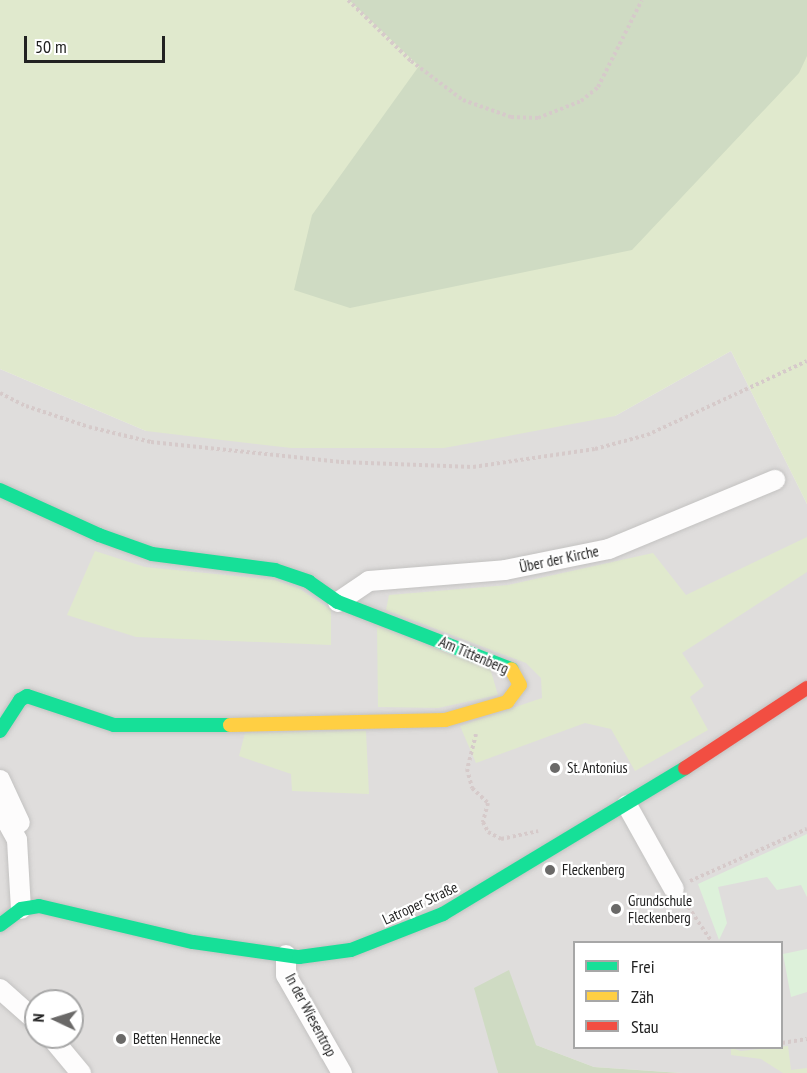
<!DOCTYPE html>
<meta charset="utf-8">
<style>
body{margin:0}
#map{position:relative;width:807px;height:1073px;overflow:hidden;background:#efedeb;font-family:"PT Sans Narrow",sans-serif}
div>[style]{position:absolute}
.residential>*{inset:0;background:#dfdddc}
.grass>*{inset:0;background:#e0e9cd}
.forest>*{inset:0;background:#cfdbc3}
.park>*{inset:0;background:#ddf1da}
.path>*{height:4px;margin-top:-2px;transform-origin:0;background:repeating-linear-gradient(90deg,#d6caca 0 3px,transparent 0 6px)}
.roads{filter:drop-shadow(0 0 2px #c3c2c1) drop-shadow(0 0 2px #c3c2c1)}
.street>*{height:20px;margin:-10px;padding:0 10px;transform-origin:10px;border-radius:10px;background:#fdfcfc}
.fast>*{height:14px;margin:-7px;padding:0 7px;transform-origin:7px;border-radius:7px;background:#16e098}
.slow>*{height:14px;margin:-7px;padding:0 7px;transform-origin:7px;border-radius:7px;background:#ffcf43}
.jam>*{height:14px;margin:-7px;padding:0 7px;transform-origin:7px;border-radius:7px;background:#f24e42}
.dots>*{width:16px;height:16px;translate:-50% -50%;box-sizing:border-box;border:3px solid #fff;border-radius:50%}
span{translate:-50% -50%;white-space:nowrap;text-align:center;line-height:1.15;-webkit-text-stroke:4.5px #fff;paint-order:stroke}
.street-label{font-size:15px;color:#222}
.poi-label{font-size:15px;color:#222}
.left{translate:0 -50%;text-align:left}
.legend{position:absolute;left:573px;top:941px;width:210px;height:108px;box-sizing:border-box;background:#fff;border:2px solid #a7a7a7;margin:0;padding:8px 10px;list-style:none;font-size:18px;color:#222}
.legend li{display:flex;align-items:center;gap:12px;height:30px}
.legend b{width:30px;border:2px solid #a7a7a7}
.north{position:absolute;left:24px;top:989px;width:60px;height:60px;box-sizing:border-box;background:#fff;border:2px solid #a7a7a7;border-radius:50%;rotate:274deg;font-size:16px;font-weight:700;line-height:24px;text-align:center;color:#222}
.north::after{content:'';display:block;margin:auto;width:21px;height:27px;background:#6a6968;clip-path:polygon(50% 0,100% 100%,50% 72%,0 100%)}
.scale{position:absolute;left:24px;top:36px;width:141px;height:27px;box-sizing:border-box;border:3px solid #222;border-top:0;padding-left:8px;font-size:18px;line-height:21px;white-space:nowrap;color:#222;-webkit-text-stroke:4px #fff;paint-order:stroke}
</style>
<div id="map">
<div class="residential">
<div style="clip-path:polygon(evenodd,731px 351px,807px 504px,807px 1073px,682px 1073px,594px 1067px,536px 1045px,497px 1069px,498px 1073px,0 1073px,0 369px,146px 431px,615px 416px,731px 351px,574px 942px,782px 942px,782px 1048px,574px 1048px,574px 942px,731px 351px,36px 1001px,72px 1001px,72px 1037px,36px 1037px,36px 1001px)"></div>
</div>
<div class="grass">
<div style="clip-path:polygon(0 0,807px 0,807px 504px,731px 351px,615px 416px,444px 448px,291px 448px,146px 431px,0 369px)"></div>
<div style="clip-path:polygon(807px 537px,807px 572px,682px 653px,704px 686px,690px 697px,708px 730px,635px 771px,611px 729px,585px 723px,476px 763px,460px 726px,542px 698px,541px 678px,526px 663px,386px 610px,389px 595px,508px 585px,653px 553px,686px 595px)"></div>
<div style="clip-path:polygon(95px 551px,145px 567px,275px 580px,300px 589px,331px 610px,331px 645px,136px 637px,67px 615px)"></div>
<div style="clip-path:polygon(377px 626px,490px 668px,498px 695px,438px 708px,378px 707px)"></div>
<div style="clip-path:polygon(366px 731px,369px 794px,292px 791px,291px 774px,239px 756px,245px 733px)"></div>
<div style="clip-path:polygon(788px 1046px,791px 1070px,807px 1068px,807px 1073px,783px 1073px,761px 1059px,731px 1055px,731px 1048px,741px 1051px)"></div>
</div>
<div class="forest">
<div style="clip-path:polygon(349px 0,807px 0,807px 56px,799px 73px,632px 250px,350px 308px,294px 290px,312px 215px,419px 66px)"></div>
<div style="clip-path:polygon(509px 970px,536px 1045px,594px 1067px,681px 1073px,498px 1073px,474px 988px)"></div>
</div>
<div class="park">
<div style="clip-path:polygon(807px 834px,807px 897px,801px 885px,777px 890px,767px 877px,718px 887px,727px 923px,719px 940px,698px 884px)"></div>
<div style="clip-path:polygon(807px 949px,807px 992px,791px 997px,783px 954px)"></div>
</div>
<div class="path">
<div style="left:348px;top:0;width:88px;rotate:44.1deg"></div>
<div style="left:411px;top:61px;width:65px;rotate:36.9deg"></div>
<div style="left:463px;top:100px;width:51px;rotate:19.5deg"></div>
<div style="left:511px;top:117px;width:27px;rotate:2deg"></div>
<div style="left:538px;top:118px;width:46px;rotate:-21.6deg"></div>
<div style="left:581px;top:101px;width:22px;rotate:-39deg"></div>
<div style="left:598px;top:87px;width:97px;rotate:-63.2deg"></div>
<div style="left:0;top:393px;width:29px;rotate:27deg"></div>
<div style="left:26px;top:406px;width:66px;rotate:18.4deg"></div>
<div style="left:89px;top:427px;width:64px;rotate:13.6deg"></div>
<div style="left:151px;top:442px;width:191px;rotate:6deg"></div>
<div style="left:341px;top:462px;width:132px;rotate:2.2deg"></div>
<div style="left:473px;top:467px;width:123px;rotate:-8.4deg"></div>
<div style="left:595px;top:449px;width:54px;rotate:-15.1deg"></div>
<div style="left:647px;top:435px;width:176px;rotate:-24.8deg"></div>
<div style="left:476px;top:734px;width:36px;rotate:104deg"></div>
<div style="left:467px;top:769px;width:20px;rotate:75deg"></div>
<div style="left:472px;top:788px;width:22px;rotate:43deg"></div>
<div style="left:488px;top:803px;width:20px;rotate:105deg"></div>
<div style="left:483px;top:822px;width:11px;rotate:63deg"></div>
<div style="left:488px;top:832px;width:15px;rotate:28deg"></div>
<div style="left:501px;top:839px;width:38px;rotate:-12deg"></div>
<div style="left:690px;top:881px;width:128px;rotate:-24deg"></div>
<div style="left:685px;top:902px;width:48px;rotate:56deg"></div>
<div style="left:782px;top:1043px;width:25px;rotate:-9deg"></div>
</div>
<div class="roads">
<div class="street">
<div style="left:338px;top:602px;width:37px;rotate:-34deg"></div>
<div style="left:369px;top:581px;width:136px;rotate:-4.6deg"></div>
<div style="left:505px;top:570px;width:106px;rotate:-11.4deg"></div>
<div style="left:609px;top:549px;width:180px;rotate:-22.6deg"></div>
<div style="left:0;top:780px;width:47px;rotate:65.1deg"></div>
<div style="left:627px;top:805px;width:96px;rotate:60.8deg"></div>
<div style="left:0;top:809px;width:35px;rotate:61deg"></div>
<div style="left:17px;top:840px;width:69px;rotate:86.7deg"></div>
<div style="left:286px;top:955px;width:20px;rotate:90deg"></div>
<div style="left:286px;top:975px;width:113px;rotate:60.3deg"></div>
<div style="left:0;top:989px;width:48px;rotate:41.6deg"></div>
<div style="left:51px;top:1037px;width:47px;rotate:50.2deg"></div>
</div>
<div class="fast">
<div style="left:0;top:490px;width:109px;rotate:24.4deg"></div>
<div style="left:99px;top:535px;width:56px;rotate:19.7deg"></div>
<div style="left:152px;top:554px;width:124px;rotate:7.4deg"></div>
<div style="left:275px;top:570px;width:36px;rotate:19deg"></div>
<div style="left:309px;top:582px;width:35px;rotate:35deg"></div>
<div style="left:338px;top:602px;width:186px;rotate:21.2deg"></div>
<div style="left:0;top:731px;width:37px;rotate:-57deg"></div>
<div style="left:20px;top:700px;width:8px;rotate:-30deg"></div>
<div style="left:27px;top:696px;width:92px;rotate:18.4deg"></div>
<div style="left:114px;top:725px;width:116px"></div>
<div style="left:0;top:925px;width:26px;rotate:-37deg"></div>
<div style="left:21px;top:909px;width:18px;rotate:-9deg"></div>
<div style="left:39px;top:906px;width:158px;rotate:13.2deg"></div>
<div style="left:193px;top:942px;width:107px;rotate:8.1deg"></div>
<div style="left:299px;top:957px;width:52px;rotate:-7.7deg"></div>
<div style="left:351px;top:950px;width:99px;rotate:-21.4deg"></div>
<div style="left:443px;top:914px;width:283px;rotate:-31.1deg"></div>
</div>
<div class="slow">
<div style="left:230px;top:725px;width:215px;rotate:-1.3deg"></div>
<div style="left:445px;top:720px;width:65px;rotate:-16.2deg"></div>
<div style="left:507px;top:702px;width:21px;rotate:-53deg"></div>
<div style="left:520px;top:685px;width:18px;rotate:-119deg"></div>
</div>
<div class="jam">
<div style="left:685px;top:768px;width:146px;rotate:-33.3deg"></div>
</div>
</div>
<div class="dots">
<div style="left:555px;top:768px;background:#6a6968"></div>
<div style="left:550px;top:870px;background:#6a6968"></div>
<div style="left:616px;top:909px;background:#6a6968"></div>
<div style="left:121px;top:1039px;background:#6a6968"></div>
</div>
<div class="street-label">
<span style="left:559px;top:559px;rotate:-12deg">Über der Kirche</span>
<span style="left:474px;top:655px;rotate:23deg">Am Tittenberg</span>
<span style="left:420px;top:903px;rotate:-25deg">Latroper Straße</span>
<span style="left:311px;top:1015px;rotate:62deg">In der Wiesentrop</span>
</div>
<div class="poi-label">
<span class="left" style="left:567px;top:768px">St. Antonius</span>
<span class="left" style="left:562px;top:870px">Fleckenberg</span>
<span class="left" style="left:628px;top:909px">Grundschule<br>Fleckenberg</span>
<span class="left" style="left:133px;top:1039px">Betten Hennecke</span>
</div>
<ul class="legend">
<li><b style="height:8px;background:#16e098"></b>Frei</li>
<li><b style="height:8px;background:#ffcf43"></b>Zäh</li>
<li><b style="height:8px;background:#f24e42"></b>Stau</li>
</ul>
<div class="north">N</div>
<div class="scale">50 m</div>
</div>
